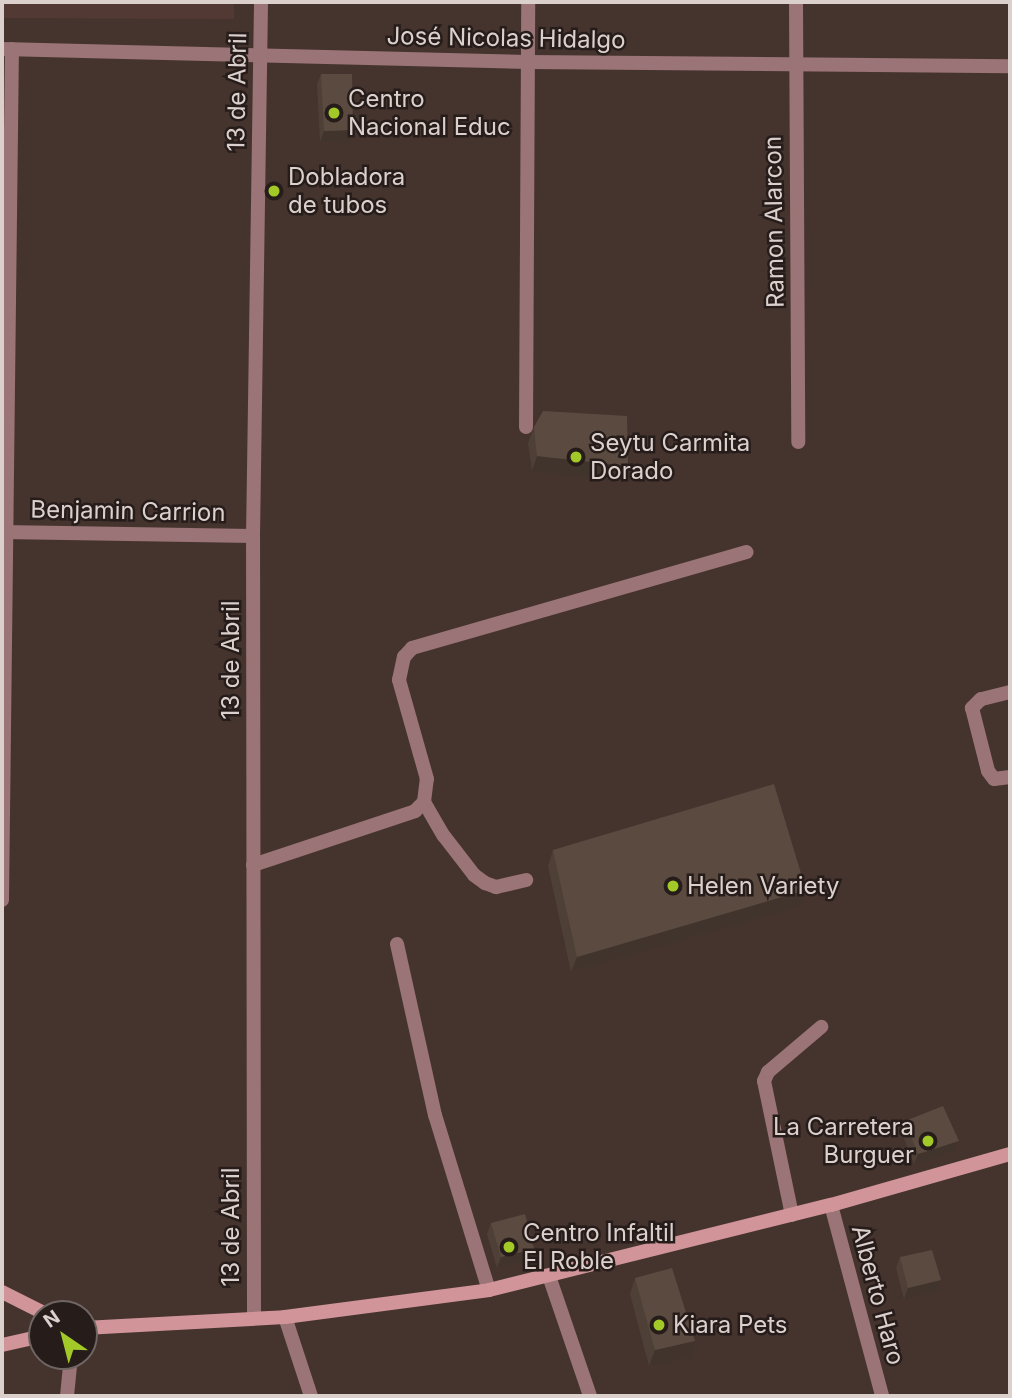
<!DOCTYPE html>
<meta charset="utf-8">
<style>
body{margin:0}
#map{position:relative;width:1012px;height:1398px;overflow:hidden;background:#45332e;font-family:Inter,sans-serif}
div>[style]{position:absolute}
.built>*{inset:0;background:#533933}
.lane>*{height:14px;margin:-7px;padding:0 7px;transform-origin:7px;border-radius:7px;background:#9a7476}
.street>*{height:14px;margin:-7px;padding:0 7px;transform-origin:7px;border-radius:7px;background:#9a7476}
.secondary>*{height:14px;margin:-7px;padding:0 7px;transform-origin:7px;border-radius:7px;background:#d19599}
.wall>*{inset:0;background:#4e4037}
.shaded-wall>*{inset:0;background:#40342d}
.building>*{inset:0;background:#5b4a40}
.dots>*{width:19px;height:19px;translate:-50% -50%;box-sizing:border-box;border:4px solid #261d1b;border-radius:50%}
span{translate:-50% -50%;white-space:nowrap;text-align:center;line-height:1.15;-webkit-text-stroke:5px #261d1b;paint-order:stroke}
.street-label{font-size:24px;color:#dcd0cd}
.poi-label{font-size:24px;color:#dcd0cd}
.left{translate:0 -50%;text-align:left}
.right{translate:-100% -50%;text-align:right}
.frame{position:absolute;inset:0;border:4px solid #dcd0cd;pointer-events:none}
.north{position:absolute;left:28px;top:1300px;width:70px;height:70px;box-sizing:border-box;background:#261d1b;border:2px solid #6f6562;border-radius:50%;rotate:325deg;font-size:19px;font-weight:700;line-height:28px;text-align:center;color:#dcd0cd}
.north::after{content:'';display:block;margin:auto;width:24px;height:32px;background:#a2c928;clip-path:polygon(50% 0,100% 100%,50% 72%,0 100%)}
</style>
<div id="map">
<div class="built">
<div style="clip-path:polygon(2px 2px,234px 2px,234px 19px,2px 18px)"></div>
</div>
<div class="lane">
<div style="left:1010px;top:692px;width:30px;rotate:166deg"></div>
<div style="left:981px;top:699px;width:13px;rotate:135deg"></div>
<div style="left:972px;top:708px;width:65px;rotate:75.7deg"></div>
<div style="left:988px;top:771px;width:10px;rotate:53deg"></div>
<div style="left:994px;top:779px;width:16px;rotate:-7deg"></div>
<div style="left:424px;top:802px;width:39px;rotate:60deg"></div>
<div style="left:444px;top:836px;width:49px;rotate:52.4deg"></div>
<div style="left:474px;top:875px;width:14px;rotate:36deg"></div>
<div style="left:485px;top:883px;width:12px;rotate:20deg"></div>
<div style="left:496px;top:887px;width:31px;rotate:-13deg"></div>
<div style="left:253px;top:865px;width:171px;rotate:-18.4deg"></div>
<div style="left:415px;top:811px;width:13px;rotate:-45deg"></div>
<div style="left:424px;top:802px;width:23px;rotate:-83deg"></div>
<div style="left:427px;top:779px;width:103px;rotate:-105.8deg"></div>
<div style="left:399px;top:680px;width:24px;rotate:-78deg"></div>
<div style="left:404px;top:657px;width:12px;rotate:-48deg"></div>
<div style="left:412px;top:648px;width:348px;rotate:-16deg"></div>
<div style="left:397px;top:944px;width:175px;rotate:77.5deg"></div>
<div style="left:435px;top:1115px;width:183px;rotate:72.9deg"></div>
<div style="left:792px;top:1215px;width:137px;rotate:-101.8deg"></div>
<div style="left:764px;top:1081px;width:10px;rotate:-66deg"></div>
<div style="left:768px;top:1072px;width:70px;rotate:-40.3deg"></div>
</div>
<div class="street">
<div style="left:796px;top:2px;width:440px;rotate:89.7deg"></div>
<div style="left:2px;top:49px;width:526px;rotate:1.42deg"></div>
<div style="left:528px;top:62px;width:482px;rotate:0.5deg"></div>
<div style="left:526px;top:427px;width:425px;rotate:-89.7deg"></div>
<div style="left:2px;top:532px;width:251px;rotate:0.9deg"></div>
<div style="left:2px;top:900px;width:851px;rotate:-89.33deg"></div>
<div style="left:831px;top:1205px;width:198px;rotate:75deg"></div>
<div style="left:549px;top:1276px;width:127px;rotate:71.1deg"></div>
<div style="left:285px;top:1317px;width:83px;rotate:71.8deg"></div>
<div style="left:254px;top:1318px;width:782px;rotate:-90.07deg"></div>
<div style="left:253px;top:536px;width:534px;rotate:-89.14deg"></div>
<div style="left:67px;top:1396px;width:40px;rotate:-84.3deg"></div>
</div>
<div class="secondary">
<div style="left:2px;top:1292px;width:49px;rotate:26.6deg"></div>
<div style="left:84px;top:1328px;width:201px;rotate:-3.1deg"></div>
<div style="left:285px;top:1317px;width:206px;rotate:-7.5deg"></div>
<div style="left:489px;top:1290px;width:352px;rotate:-14deg"></div>
<div style="left:831px;top:1205px;width:186px;rotate:-15.9deg"></div>
<div style="left:2px;top:1345px;width:41px;rotate:-12.7deg"></div>
</div>
<div class="wall">
<div style="clip-path:polygon(321px 74px,349px 141px,320px 142px,317px 84px)"></div>
<div style="clip-path:polygon(534px 427px,622px 482px,532px 471px,528px 443px)"></div>
<div style="clip-path:polygon(553px 850px,806px 890px,800px 906px,571px 972px,548px 866px)"></div>
<div style="clip-path:polygon(905px 1121px,955px 1151px,914px 1164px,901px 1131px)"></div>
<div style="clip-path:polygon(491px 1223px,534px 1249px,530px 1260px,497px 1268px,487px 1234px)"></div>
<div style="clip-path:polygon(900px 1257px,937px 1291px,904px 1299px,896px 1268px)"></div>
<div style="clip-path:polygon(635px 1278px,690px 1357px,649px 1366px,630px 1294px)"></div>
</div>
<div class="shaded-wall">
<div style="clip-path:polygon(353px 130px,349px 141px,320px 142px,324px 131px)"></div>
<div style="clip-path:polygon(537px 456px,628px 466px,622px 482px,532px 471px)"></div>
<div style="clip-path:polygon(806px 890px,800px 906px,571px 972px,577px 957px)"></div>
<div style="clip-path:polygon(959px 1141px,955px 1151px,914px 1164px,918px 1154px)"></div>
<div style="clip-path:polygon(534px 1249px,530px 1260px,497px 1268px,501px 1257px)"></div>
<div style="clip-path:polygon(941px 1280px,937px 1291px,904px 1299px,908px 1288px)"></div>
<div style="clip-path:polygon(695px 1341px,690px 1357px,649px 1366px,655px 1350px)"></div>
</div>
<div class="building">
<div style="clip-path:polygon(321px 74px,352px 74px,353px 130px,324px 131px)"></div>
<div style="clip-path:polygon(543px 411px,627px 416px,628px 466px,537px 456px,534px 427px)"></div>
<div style="clip-path:polygon(774px 784px,806px 890px,577px 957px,553px 850px)"></div>
<div style="clip-path:polygon(943px 1106px,959px 1141px,918px 1154px,905px 1121px)"></div>
<div style="clip-path:polygon(525px 1214px,534px 1249px,501px 1257px,491px 1223px)"></div>
<div style="clip-path:polygon(932px 1250px,941px 1280px,908px 1288px,900px 1257px)"></div>
<div style="clip-path:polygon(672px 1268px,695px 1341px,655px 1350px,635px 1278px)"></div>
</div>
<div class="dots">
<div style="left:334px;top:113px;background:#a2c928"></div>
<div style="left:274px;top:191px;background:#a2c928"></div>
<div style="left:576px;top:457px;background:#a2c928"></div>
<div style="left:673px;top:886px;background:#a2c928"></div>
<div style="left:928px;top:1141px;background:#a2c928"></div>
<div style="left:509px;top:1247px;background:#a2c928"></div>
<div style="left:659px;top:1325px;background:#a2c928"></div>
</div>
<div class="street-label">
<span style="left:506px;top:38px;rotate:1deg">José Nicolas Hidalgo</span>
<span style="left:237px;top:92px;rotate:-89deg">13 de Abril</span>
<span style="left:774px;top:222px;rotate:-91deg">Ramon Alarcon</span>
<span style="left:128px;top:511px;rotate:1deg">Benjamin Carrion</span>
<span style="left:231px;top:660px;rotate:-90deg">13 de Abril</span>
<span style="left:231px;top:1227px;rotate:-90deg">13 de Abril</span>
<span style="left:878px;top:1295px;rotate:75deg">Alberto Haro</span>
</div>
<div class="poi-label">
<span class="left" style="left:348px;top:113px">Centro<br>Nacional Educ</span>
<span class="left" style="left:288px;top:191px">Dobladora<br>de tubos</span>
<span class="left" style="left:590px;top:457px">Seytu Carmita<br>Dorado</span>
<span class="left" style="left:687px;top:886px">Helen Variety</span>
<span class="right" style="left:914px;top:1141px">La Carretera<br>Burguer</span>
<span class="left" style="left:523px;top:1247px">Centro Infaltil<br>El Roble</span>
<span class="left" style="left:673px;top:1325px">Kiara Pets</span>
</div>
<div class="frame"></div>
<div class="north">N</div>
</div>
